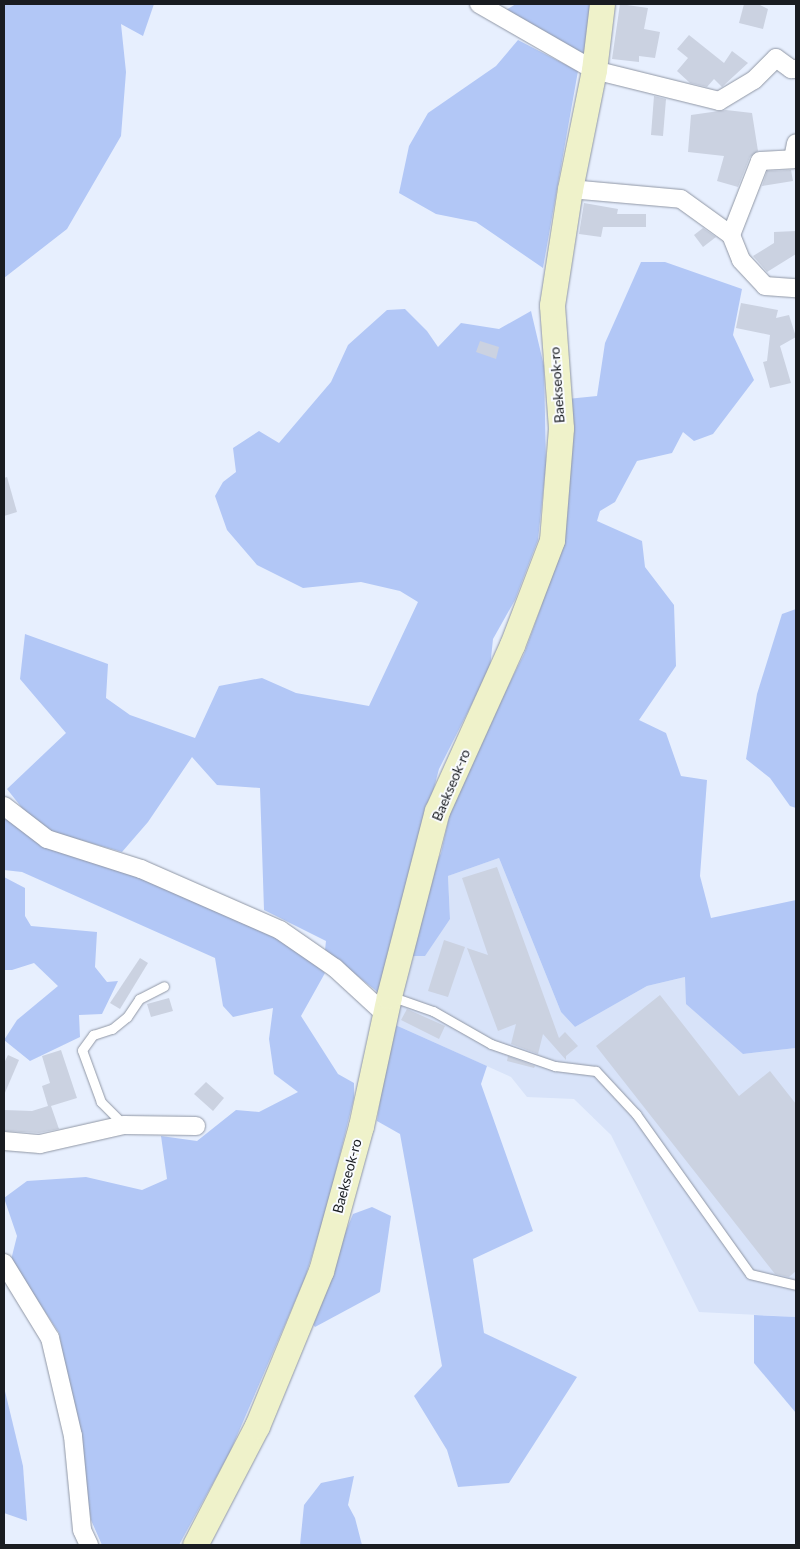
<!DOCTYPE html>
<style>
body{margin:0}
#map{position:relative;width:800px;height:1549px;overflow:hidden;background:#e7effe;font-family:Lato,sans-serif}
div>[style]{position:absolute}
.built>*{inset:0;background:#d8e3f9}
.green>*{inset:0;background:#b2c7f6}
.building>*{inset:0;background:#cbd2e1}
.roads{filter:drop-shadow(0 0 1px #9097a5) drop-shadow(0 0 1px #9097a5)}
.lane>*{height:9px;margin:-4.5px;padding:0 4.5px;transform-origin:4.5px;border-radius:4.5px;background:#fff}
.street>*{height:18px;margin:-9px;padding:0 9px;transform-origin:9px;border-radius:9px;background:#fff}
.secondary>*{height:25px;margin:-12.5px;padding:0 12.5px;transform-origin:12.5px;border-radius:12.5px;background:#eff2ca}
span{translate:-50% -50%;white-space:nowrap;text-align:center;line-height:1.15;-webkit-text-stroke:4px #fafcff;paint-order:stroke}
.street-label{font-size:14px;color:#191c21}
.frame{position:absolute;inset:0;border:5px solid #191c21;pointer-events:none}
</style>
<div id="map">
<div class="built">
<div style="clip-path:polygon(499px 858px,561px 1012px,575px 1027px,647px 986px,685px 977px,743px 1054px,796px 1048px,796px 1317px,699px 1312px,611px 1135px,574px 1099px,527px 1097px,511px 1077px,391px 1023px,408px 956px,450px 919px,448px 876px)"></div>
</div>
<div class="green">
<div style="clip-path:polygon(4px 4px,154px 4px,143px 36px,121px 24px,126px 72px,121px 136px,67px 229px,4px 278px)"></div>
<div style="clip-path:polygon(516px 4px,596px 4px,586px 56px,506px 10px)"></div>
<div style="clip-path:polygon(518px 40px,578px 71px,543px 268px,476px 222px,436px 214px,399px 193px,409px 146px,428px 113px,496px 66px)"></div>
<div style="clip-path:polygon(641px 262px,665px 262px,742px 289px,733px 335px,754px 380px,713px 434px,694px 441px,683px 432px,672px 453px,637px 461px,615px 502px,600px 511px,597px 521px,642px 541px,645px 567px,674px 605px,676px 666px,639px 720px,666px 733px,681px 776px,707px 780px,700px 876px,711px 918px,796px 900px,796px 1048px,743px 1054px,686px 1004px,685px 977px,647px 986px,575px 1027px,561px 1012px,499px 858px,448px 876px,450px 919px,425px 956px,408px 956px,428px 882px,441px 853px,454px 795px,524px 654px,541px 607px,560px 537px,567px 399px,597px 396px,605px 343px)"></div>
<div style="clip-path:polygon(405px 309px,427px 331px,438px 347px,461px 323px,499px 329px,531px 311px,544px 366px,546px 465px,538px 540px,515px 600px,493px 639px,490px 668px,439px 769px,380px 994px,325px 950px,326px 941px,264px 910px,260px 788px,217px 785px,192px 757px,148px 822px,122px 852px,52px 832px,26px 813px,7px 789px,66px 733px,20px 679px,25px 634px,108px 664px,106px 698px,130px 715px,195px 738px,219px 686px,262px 678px,296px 693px,369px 706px,418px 602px,400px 591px,361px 582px,303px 588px,257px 565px,227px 530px,215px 496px,223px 482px,236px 472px,233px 448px,259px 431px,279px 443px,331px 382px,348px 345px,387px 310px)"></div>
<div style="clip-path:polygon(796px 609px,796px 808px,790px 806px,770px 778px,746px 759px,757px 694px,782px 614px)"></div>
<div style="clip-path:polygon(4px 814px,293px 946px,325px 973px,301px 1016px,338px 1074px,354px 1083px,354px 1098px,326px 1211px,305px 1278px,230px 1452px,179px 1545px,102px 1545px,91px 1520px,59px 1333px,11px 1260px,17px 1236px,4px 1198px,27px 1181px,86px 1177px,142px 1190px,167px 1179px,161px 1136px,197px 1141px,236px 1110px,259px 1112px,298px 1092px,274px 1074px,269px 1039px,273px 1008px,233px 1017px,223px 1006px,215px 958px,22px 872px,4px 870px)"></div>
<div style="clip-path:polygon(4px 877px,25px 888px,25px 916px,31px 926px,97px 932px,95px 967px,107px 982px,118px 981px,102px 1014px,79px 1015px,80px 1037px,30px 1061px,4px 1040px,17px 1020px,58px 986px,34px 963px,12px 970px,4px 970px)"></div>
<div style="clip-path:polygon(391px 1023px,487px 1066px,481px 1084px,533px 1231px,473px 1259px,484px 1333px,577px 1377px,509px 1483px,458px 1487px,447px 1450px,414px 1396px,442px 1366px,400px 1134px,377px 1121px)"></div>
<div style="clip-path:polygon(372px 1207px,391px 1216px,380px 1292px,315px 1327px,309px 1319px,353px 1214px)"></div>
<div style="clip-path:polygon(754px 1315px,796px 1317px,796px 1413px,754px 1363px)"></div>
<div style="clip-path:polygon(4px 1387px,23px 1466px,27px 1521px,4px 1513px)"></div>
<div style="clip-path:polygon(354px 1476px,348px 1505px,355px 1518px,362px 1545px,300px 1545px,304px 1505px,321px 1483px)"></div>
</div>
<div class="building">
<div style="clip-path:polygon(620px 4px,648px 8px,644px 29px,660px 32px,655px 58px,639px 56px,639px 62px,612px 59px)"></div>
<div style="clip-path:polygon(744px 4px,758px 4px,768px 9px,763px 29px,739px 23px)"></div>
<div style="clip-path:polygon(689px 35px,724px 63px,732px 51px,748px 63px,722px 87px,714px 79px,707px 87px,690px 83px,677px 71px,688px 58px,677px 49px)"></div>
<div style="clip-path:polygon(654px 96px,666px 99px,663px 136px,651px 135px)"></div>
<div style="clip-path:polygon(726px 110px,752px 113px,758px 151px,750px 157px,738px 187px,717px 181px,724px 156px,688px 152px,691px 115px)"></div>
<div style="clip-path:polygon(791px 170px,793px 181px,762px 186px,767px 171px)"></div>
<div style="clip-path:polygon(584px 203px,618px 209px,617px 214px,646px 214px,646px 227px,603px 227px,601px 237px,579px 234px)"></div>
<div style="clip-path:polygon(703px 228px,716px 237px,703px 247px,694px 235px)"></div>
<div style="clip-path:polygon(796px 231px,796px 254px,767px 272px,753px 256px,774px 243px,774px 232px)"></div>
<div style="clip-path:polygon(741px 303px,778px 310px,776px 318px,789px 315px,796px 337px,780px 346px,791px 383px,770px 388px,763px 362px,767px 361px,770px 335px,736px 328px)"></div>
<div style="clip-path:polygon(480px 341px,499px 347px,496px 359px,476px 352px)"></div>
<div style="clip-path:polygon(7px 477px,17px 512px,4px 516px,4px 478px)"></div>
<div style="clip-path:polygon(497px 867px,559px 1038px,565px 1032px,578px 1046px,566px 1056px,566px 1060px,543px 1034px,538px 1054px,511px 1044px,516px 1024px,498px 1031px,467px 948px,488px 955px,462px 878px)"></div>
<div style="clip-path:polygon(444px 940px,465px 947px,448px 997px,428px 991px)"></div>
<div style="clip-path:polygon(140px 958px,148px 963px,120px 1009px,110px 1003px)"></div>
<div style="clip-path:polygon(660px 995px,739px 1096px,770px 1071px,796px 1104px,796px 1271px,789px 1277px,775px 1274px,596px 1046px)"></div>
<div style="clip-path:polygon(169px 998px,173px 1011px,151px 1017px,147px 1004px)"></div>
<div style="clip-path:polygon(407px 1009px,445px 1026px,439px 1039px,401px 1020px)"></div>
<div style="clip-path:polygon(61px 1050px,77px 1098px,51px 1106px,59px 1129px,39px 1133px,4px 1131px,4px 1110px,32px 1111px,48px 1106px,42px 1086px,50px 1083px,42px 1056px)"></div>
<div style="clip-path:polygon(8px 1055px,19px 1060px,4px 1095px,4px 1063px)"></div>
<div style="clip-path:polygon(508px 1056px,535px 1066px,534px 1068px,507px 1061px)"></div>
<div style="clip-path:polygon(206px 1082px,224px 1098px,213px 1111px,194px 1094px)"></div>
</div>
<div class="roads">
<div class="lane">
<div style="left:390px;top:996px;width:46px;rotate:19.2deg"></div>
<div style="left:433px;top:1011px;width:67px;rotate:29.6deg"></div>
<div style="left:491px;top:1044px;width:68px;rotate:19deg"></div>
<div style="left:555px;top:1066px;width:41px;rotate:7deg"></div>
<div style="left:596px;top:1071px;width:59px;rotate:47.1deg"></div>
<div style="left:636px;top:1114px;width:196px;rotate:54.5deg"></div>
<div style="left:750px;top:1274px;width:47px;rotate:13.4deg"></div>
<div style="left:124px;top:1125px;width:33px;rotate:-135deg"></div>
<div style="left:101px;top:1102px;width:55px;rotate:-110.1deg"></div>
<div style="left:82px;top:1050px;width:19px;rotate:-54deg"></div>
<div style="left:93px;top:1035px;width:20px;rotate:-18deg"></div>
<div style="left:112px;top:1029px;width:19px;rotate:-39deg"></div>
<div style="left:127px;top:1017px;width:22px;rotate:-56deg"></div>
<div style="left:139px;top:999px;width:28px;rotate:-27deg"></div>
</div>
<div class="street">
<div style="left:479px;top:4px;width:133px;rotate:29.9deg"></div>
<div style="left:594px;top:70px;width:129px;rotate:13.9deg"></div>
<div style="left:719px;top:101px;width:41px;rotate:-31deg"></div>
<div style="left:754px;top:80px;width:31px;rotate:-45deg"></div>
<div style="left:776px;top:58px;width:19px;rotate:36deg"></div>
<div style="left:791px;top:69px;width:5px"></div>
<div style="left:570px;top:189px;width:111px;rotate:5.1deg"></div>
<div style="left:681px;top:199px;width:62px;rotate:35.8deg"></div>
<div style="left:731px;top:235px;width:27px;rotate:68deg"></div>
<div style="left:741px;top:260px;width:35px;rotate:47deg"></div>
<div style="left:765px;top:286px;width:31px;rotate:4deg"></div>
<div style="left:731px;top:235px;width:79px;rotate:-68.6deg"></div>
<div style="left:760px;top:161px;width:33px;rotate:-3deg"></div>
<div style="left:793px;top:159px;width:16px;rotate:-79deg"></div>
<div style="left:4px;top:806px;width:54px;rotate:37.5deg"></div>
<div style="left:47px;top:839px;width:99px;rotate:17.7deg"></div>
<div style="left:141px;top:869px;width:152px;rotate:23.7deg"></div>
<div style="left:280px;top:930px;width:67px;rotate:34.6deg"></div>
<div style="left:335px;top:968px;width:68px;rotate:42.6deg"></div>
<div style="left:4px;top:1141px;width:36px;rotate:5deg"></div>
<div style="left:40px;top:1144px;width:86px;rotate:-12.7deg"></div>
<div style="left:124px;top:1125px;width:72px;rotate:0.8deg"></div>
<div style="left:4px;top:1263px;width:88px;rotate:58.5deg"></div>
<div style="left:50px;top:1338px;width:101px;rotate:76.8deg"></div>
<div style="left:73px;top:1436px;width:94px;rotate:84.5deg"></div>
<div style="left:82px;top:1530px;width:17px;rotate:65deg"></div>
</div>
<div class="secondary">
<div style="left:195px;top:1545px;width:134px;rotate:-62.5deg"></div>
<div style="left:257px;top:1426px;width:168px;rotate:-67.6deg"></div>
<div style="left:321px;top:1271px;width:150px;rotate:-74.6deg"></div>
<div style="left:361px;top:1126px;width:133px;rotate:-77.8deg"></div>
<div style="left:389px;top:996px;width:191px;rotate:-75.5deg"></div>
<div style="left:437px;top:811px;width:182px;rotate:-65.7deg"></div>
<div style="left:512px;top:645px;width:112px;rotate:-69.1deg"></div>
<div style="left:552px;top:540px;width:112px;rotate:-85.4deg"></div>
<div style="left:561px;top:428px;width:123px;rotate:-94.2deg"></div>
<div style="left:552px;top:305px;width:117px;rotate:-81.2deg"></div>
<div style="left:570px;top:189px;width:121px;rotate:-78.6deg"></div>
<div style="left:594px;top:70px;width:66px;rotate:-83.1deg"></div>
</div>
</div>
<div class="street-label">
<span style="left:557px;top:385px;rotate:-94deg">Baekseok-ro</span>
<span style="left:451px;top:785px;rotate:-67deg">Baekseok-ro</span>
<span style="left:347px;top:1176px;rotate:-75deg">Baekseok-ro</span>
</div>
<div class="frame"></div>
</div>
